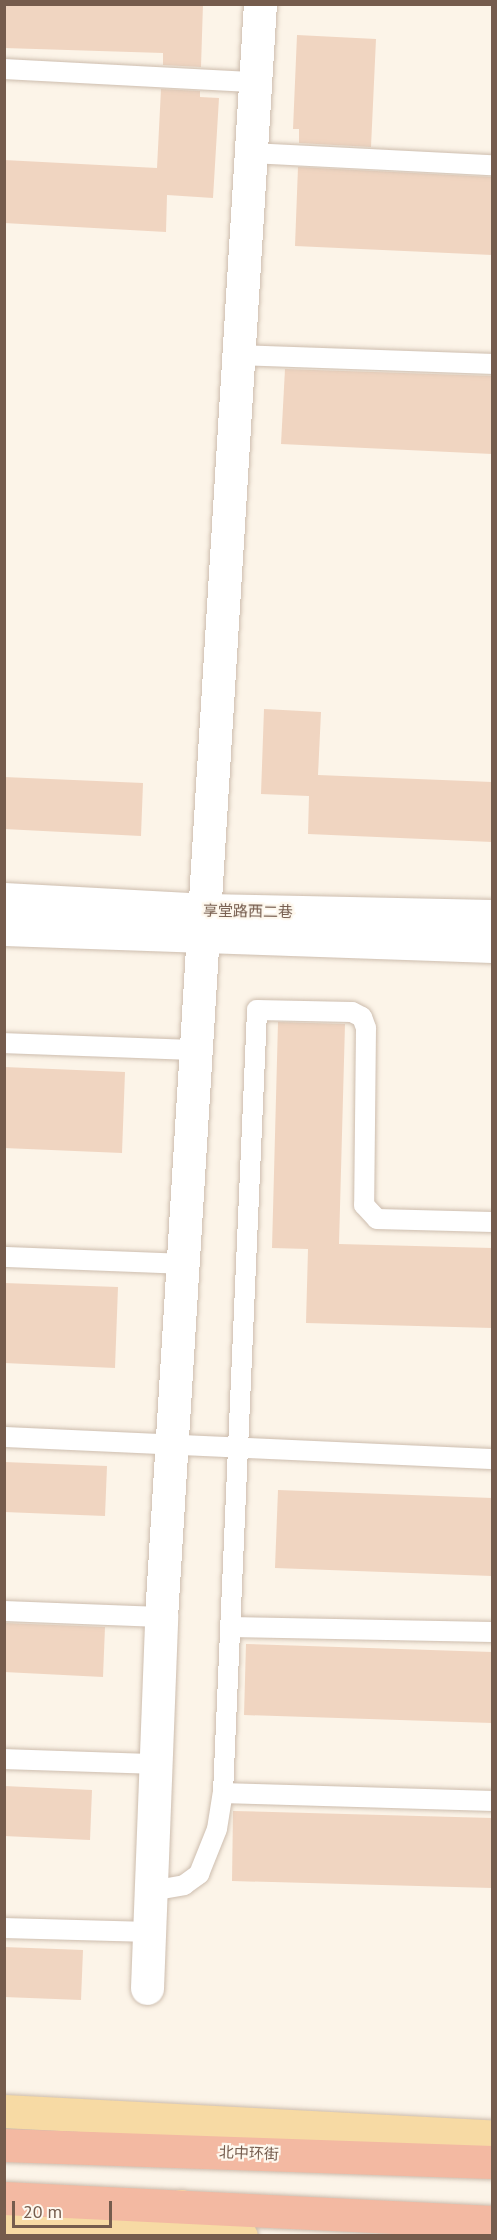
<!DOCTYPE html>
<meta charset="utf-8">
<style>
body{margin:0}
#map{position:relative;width:497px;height:2240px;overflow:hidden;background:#fcf4e8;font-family:"PT Sans","Noto Sans SC",sans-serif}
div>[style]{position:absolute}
.building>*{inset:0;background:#f0d5c1}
.roads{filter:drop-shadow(0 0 2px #cdbdae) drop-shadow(0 0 2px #cdbdae)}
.lane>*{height:20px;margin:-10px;padding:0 10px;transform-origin:10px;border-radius:10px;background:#fff}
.street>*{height:33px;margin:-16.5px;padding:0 16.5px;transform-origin:16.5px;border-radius:16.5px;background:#fff}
.primary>*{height:33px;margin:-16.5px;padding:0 16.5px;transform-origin:16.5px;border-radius:16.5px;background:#f7daa4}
.highway>*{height:33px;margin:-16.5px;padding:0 16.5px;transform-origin:16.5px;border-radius:16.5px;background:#f3b9a2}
span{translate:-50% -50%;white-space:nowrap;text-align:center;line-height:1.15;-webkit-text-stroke:4.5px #fef8ee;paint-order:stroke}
.street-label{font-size:15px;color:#755c4d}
.frame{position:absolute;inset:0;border:6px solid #755c4d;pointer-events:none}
.scale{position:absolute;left:12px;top:2201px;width:100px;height:27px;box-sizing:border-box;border:3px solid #755c4d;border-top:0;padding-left:8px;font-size:18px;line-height:21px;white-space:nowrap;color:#755c4d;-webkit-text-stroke:4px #fef8ee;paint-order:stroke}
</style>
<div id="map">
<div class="building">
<div style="clip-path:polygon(4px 4px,203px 4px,201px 67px,163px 65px,163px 53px,4px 48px)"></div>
<div style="clip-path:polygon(297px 35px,376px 39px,371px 147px,299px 143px,299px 129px,293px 129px)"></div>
<div style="clip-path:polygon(161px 89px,200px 91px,200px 97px,219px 98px,213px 198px,167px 195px,166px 232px,4px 223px,4px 160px,157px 168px)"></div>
<div style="clip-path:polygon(298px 167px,492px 177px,492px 255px,295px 246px)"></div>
<div style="clip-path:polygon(285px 369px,492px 376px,492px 454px,281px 444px)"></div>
<div style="clip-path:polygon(264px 709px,321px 712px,318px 775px,492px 782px,492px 842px,308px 834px,309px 796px,261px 794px)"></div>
<div style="clip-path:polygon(4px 777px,143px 783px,141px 836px,4px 829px)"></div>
<div style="clip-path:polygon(278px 1022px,345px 1024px,339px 1244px,492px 1248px,492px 1328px,306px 1323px,308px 1249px,272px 1248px)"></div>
<div style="clip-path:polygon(4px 1067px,125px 1072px,122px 1153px,4px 1148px)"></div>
<div style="clip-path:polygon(4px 1283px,118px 1287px,115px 1368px,4px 1363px)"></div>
<div style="clip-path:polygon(4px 1462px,107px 1466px,105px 1516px,4px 1512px)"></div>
<div style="clip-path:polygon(278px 1490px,492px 1498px,492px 1576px,275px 1568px)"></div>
<div style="clip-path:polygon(4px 1623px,105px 1627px,103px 1677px,4px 1672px)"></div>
<div style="clip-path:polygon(246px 1644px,492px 1652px,492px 1723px,244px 1715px)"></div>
<div style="clip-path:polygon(4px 1786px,92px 1790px,90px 1840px,4px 1836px)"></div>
<div style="clip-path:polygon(233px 1811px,492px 1818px,492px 1888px,232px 1881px)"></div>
<div style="clip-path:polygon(4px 1947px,83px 1950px,81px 2000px,4px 1997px)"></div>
</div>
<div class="roads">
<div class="lane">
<div style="left:4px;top:69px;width:251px;rotate:3deg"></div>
<div style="left:251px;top:153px;width:241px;rotate:2.9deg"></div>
<div style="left:239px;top:355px;width:253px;rotate:2deg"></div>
<div style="left:4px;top:1043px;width:193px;rotate:2.1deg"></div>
<div style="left:4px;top:1257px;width:179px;rotate:2.2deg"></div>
<div style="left:4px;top:1437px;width:488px;rotate:2.6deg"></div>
<div style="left:4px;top:1611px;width:157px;rotate:2.2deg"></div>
<div style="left:230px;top:1627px;width:262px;rotate:1.1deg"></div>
<div style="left:4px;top:1759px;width:152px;rotate:1.9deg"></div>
<div style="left:223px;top:1793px;width:269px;rotate:1.7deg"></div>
<div style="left:151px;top:1891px;width:34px;rotate:-10deg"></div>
<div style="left:184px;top:1885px;width:19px;rotate:-36deg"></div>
<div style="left:199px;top:1874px;width:48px;rotate:-68.2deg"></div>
<div style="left:217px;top:1829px;width:36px;rotate:-81deg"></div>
<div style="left:223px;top:1793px;width:784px;rotate:-87.51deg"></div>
<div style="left:257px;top:1010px;width:95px;rotate:1.2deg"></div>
<div style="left:352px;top:1012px;width:11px;rotate:27deg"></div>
<div style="left:362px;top:1017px;width:12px;rotate:70deg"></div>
<div style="left:366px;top:1028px;width:177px;rotate:90.6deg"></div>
<div style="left:364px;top:1205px;width:19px;rotate:47deg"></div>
<div style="left:377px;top:1219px;width:115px;rotate:1.5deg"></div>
<div style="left:4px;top:1928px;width:146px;rotate:1.6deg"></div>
</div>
<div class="street">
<div style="left:4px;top:899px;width:203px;rotate:3.1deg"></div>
<div style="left:207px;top:910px;width:285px;rotate:1.2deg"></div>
<div style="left:4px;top:929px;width:488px;rotate:2deg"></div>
<div style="left:147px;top:1988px;width:371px;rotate:-87.8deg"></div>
<div style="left:161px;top:1617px;width:1616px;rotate:-86.49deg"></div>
</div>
<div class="primary">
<div style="left:4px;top:2111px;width:489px;rotate:3deg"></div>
<div style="left:181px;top:2206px;width:67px;rotate:26.6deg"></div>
<div style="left:4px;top:2227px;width:191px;rotate:2.7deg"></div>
</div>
<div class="highway">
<div style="left:4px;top:2145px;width:488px;rotate:2deg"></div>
<div style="left:4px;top:2198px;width:489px;rotate:2.8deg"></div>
</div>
</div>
<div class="street-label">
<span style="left:248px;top:911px;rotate:1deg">享堂路西二巷</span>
<span style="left:249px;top:2153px;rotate:2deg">北中环街</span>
</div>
<div class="frame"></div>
<div class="scale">20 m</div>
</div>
